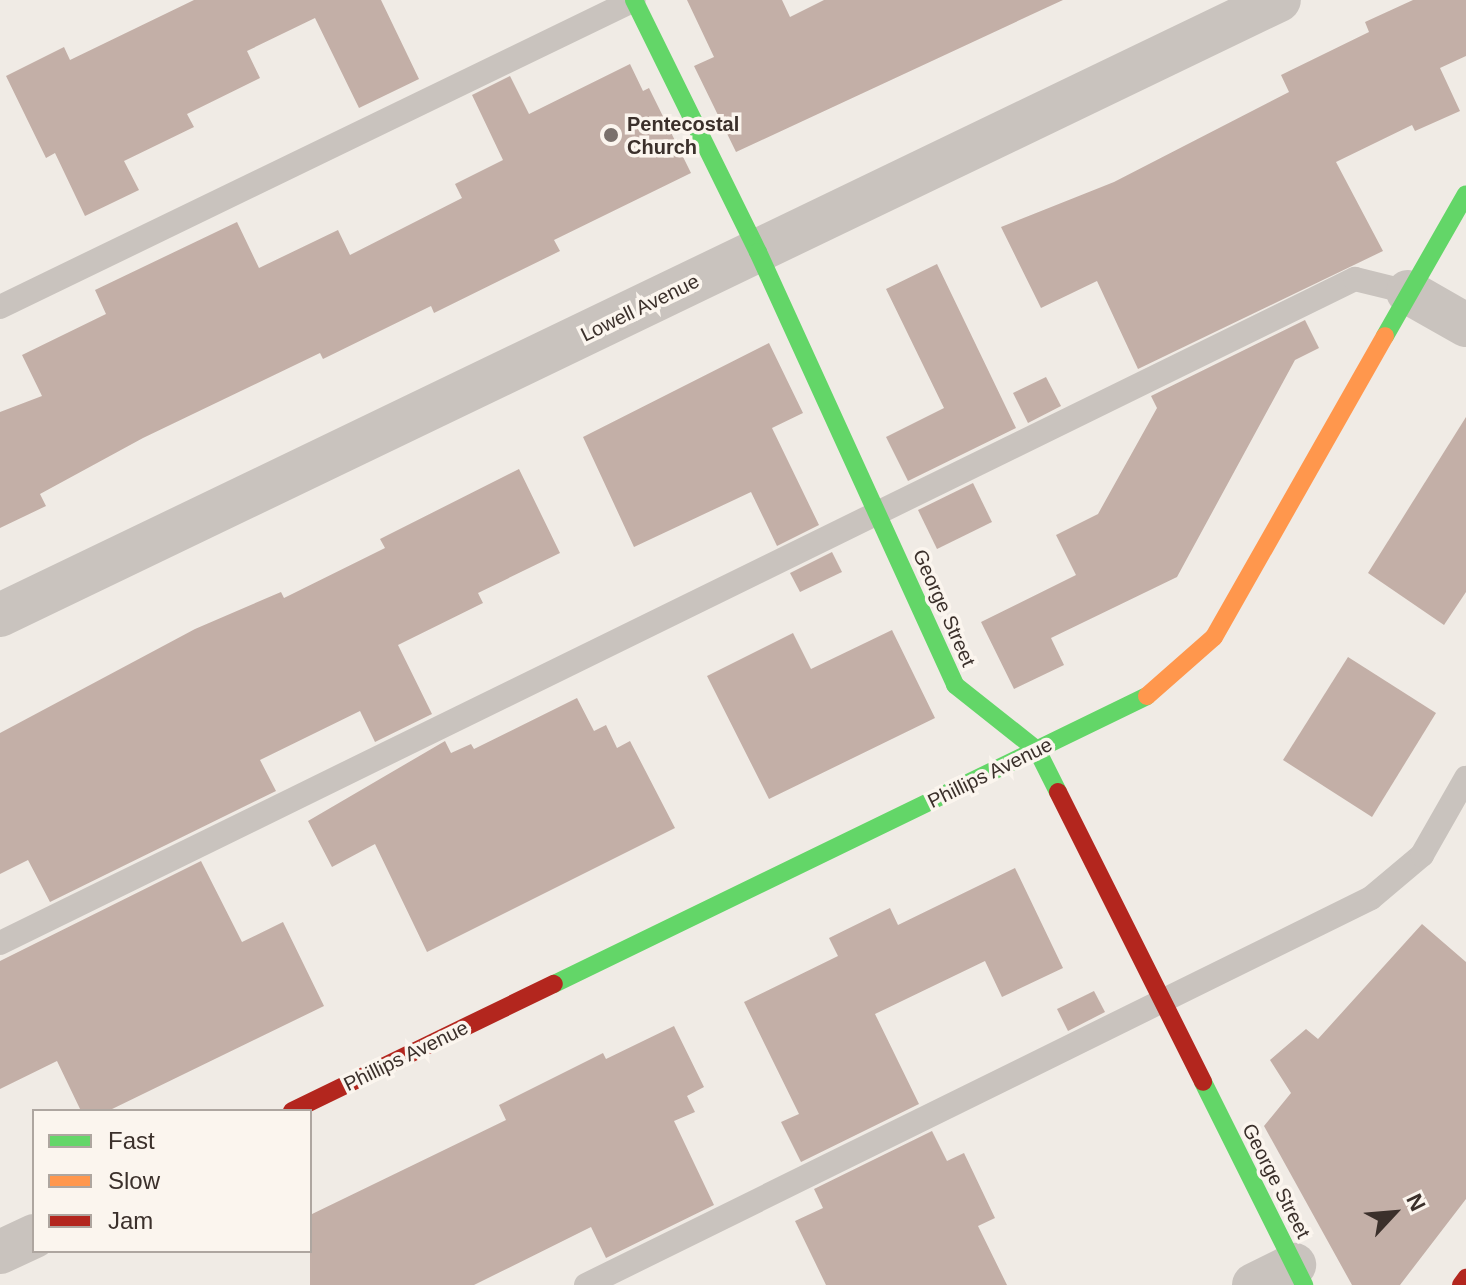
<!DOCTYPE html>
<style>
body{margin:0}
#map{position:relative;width:1466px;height:1285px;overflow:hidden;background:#f0ebe5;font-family:Helvetica,sans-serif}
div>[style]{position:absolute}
.building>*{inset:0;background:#c3afa7}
.lane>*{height:24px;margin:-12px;padding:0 12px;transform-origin:12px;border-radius:12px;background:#c9c3be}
.street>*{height:44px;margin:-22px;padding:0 22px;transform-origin:22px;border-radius:22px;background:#c9c3be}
.fast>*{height:18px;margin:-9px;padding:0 9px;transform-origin:9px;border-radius:9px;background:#63d668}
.slow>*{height:18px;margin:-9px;padding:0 9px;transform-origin:9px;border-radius:9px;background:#ff974d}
.jam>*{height:18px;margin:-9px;padding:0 9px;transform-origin:9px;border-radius:9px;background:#b3261e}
.dots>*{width:22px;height:22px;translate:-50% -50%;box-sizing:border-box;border:4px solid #fbf5ee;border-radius:50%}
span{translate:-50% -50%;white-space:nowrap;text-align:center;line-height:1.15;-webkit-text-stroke:7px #fbf5ee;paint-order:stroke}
.poi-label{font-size:20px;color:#3b302b;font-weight:700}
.left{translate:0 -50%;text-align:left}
.street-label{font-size:20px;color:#3b302b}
.legend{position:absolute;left:32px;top:1109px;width:280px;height:144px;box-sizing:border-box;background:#fbf5ee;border:2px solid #aea6a0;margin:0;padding:10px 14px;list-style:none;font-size:24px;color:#3b302b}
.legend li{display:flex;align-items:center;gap:16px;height:40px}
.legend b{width:40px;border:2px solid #aea6a0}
.north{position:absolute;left:1354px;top:1173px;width:80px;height:80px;-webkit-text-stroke:6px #fbf5ee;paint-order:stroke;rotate:64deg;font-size:22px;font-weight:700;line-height:32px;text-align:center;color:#3b302b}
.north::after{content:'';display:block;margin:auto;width:28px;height:36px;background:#3b302b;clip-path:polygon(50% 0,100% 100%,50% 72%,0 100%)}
</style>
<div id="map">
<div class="building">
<div style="clip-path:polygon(194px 0,381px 0,419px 79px,359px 108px,315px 18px,247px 51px,260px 78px,187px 114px,194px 127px,124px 161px,139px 190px,85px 216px,55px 153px,46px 158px,6px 76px,64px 47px,70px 60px)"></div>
<div style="clip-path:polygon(687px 0,782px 0,790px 17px,824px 0,1063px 0,736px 152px,694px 66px,714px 57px)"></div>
<div style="clip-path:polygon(1413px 0,1466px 0,1466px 56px,1440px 68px,1460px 111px,1415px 131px,1412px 125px,1336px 162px,1383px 251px,1138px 369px,1097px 281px,1041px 308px,1001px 227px,1114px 182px,1289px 92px,1281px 75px,1369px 32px,1365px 22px)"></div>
<div style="clip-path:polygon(630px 64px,643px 91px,649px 88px,691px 173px,554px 240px,560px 251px,434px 313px,431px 306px,323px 359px,320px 353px,143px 438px,40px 494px,46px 506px,0 528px,0 412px,42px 396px,22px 355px,106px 314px,95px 290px,237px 222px,259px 268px,338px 230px,350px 255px,462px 198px,455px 184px,503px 160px,472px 95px,510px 76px,529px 114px)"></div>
<div style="clip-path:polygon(937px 264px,1016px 428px,908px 481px,886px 437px,944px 408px,886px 289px)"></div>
<div style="clip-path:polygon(1305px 320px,1319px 348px,1295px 360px,1177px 577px,1051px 638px,1064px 665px,1014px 689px,981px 622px,1076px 575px,1056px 535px,1098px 514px,1157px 408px,1151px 396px)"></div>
<div style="clip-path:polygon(769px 343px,803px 413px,772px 428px,819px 525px,777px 546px,751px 492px,634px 547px,583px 437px)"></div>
<div style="clip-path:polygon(1046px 377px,1061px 406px,1028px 423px,1013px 393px)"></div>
<div style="clip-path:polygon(1466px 417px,1466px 592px,1444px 625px,1368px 573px)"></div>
<div style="clip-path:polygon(519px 469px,560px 553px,478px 593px,483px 603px,398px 645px,432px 714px,375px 742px,360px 711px,260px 760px,276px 791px,50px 902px,28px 860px,0 874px,0 733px,195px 629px,281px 592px,284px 598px,385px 548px,380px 539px)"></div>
<div style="clip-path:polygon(973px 483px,992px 522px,937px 549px,918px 510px)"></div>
<div style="clip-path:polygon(832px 552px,842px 572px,800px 592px,790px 573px)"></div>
<div style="clip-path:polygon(892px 630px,935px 718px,769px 799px,707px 676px,793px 633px,811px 669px)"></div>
<div style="clip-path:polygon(1348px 657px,1436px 713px,1372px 817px,1283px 760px)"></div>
<div style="clip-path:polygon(577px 698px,594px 731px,606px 725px,617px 748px,630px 741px,675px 828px,427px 952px,375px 844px,332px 867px,308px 821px,445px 741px,451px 753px,471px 744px,474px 749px)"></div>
<div style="clip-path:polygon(201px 861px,242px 942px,283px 922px,324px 1006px,108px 1111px,81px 1111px,57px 1061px,0 1089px,0 961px)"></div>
<div style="clip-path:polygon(1015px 868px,1063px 968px,1002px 997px,985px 961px,875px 1014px,919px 1104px,801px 1162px,781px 1122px,799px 1114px,744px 1002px,838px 956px,829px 938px,890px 908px,898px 925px)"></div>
<div style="clip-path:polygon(1422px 924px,1466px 962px,1466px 1199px,1400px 1285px,1352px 1285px,1264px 1126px,1291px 1093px,1270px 1060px,1306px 1029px,1318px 1039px)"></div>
<div style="clip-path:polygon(1094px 991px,1105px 1012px,1068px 1031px,1057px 1009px)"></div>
<div style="clip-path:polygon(674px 1026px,704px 1087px,687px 1096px,695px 1112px,674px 1121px,714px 1205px,606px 1258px,591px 1227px,474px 1285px,310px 1285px,310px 1215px,506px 1120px,499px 1105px,603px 1053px,606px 1059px)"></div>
<div style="clip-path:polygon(932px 1131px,947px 1161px,964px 1153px,995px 1218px,978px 1226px,1007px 1285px,826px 1285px,795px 1221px,823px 1208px,814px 1189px)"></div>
</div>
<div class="lane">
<div style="left:0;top:307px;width:704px;rotate:-25.84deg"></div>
<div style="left:0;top:943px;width:1509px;rotate:-26.11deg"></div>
<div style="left:1355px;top:279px;width:55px;rotate:13.8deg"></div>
<div style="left:586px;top:1285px;width:875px;rotate:-26.24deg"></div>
<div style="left:1371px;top:898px;width:67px;rotate:-40.1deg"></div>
<div style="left:1422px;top:855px;width:89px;rotate:-60.3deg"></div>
</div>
<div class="street">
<div style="left:1408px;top:292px;width:67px;rotate:29.6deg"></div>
<div style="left:0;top:615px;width:1419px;rotate:-25.68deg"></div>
<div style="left:0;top:1252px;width:38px;rotate:-25deg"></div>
<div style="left:1254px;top:1285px;width:45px;rotate:-26.6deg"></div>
</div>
<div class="fast">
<div style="left:634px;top:0;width:281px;rotate:63.8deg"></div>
<div style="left:758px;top:252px;width:476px;rotate:65.5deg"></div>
<div style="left:955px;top:685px;width:105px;rotate:38.4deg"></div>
<div style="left:1037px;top:750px;width:47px;rotate:63.4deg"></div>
<div style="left:1385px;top:336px;width:163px;rotate:-60.3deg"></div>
<div style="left:554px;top:984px;width:659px;rotate:-25.9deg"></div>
<div style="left:1203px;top:1082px;width:227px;rotate:63.5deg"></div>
</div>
<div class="slow">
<div style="left:1147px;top:696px;width:89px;rotate:-41.4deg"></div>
<div style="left:1214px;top:637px;width:346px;rotate:-60.4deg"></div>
</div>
<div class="jam">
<div style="left:1058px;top:792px;width:324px;rotate:63.4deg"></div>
<div style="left:292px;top:1111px;width:291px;rotate:-25.9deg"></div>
<div style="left:1461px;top:1285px;width:9px;rotate:-54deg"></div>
</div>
<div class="dots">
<div style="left:611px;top:135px;background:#7a716c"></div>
</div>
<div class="poi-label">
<span class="left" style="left:627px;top:136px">Pentecostal<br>Church</span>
</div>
<div class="street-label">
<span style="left:640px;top:308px;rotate:-26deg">Lowell Avenue</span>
<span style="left:944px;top:608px;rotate:66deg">George Street</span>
<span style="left:990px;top:773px;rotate:-26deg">Phillips Avenue</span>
<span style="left:406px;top:1056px;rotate:-26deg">Phillips Avenue</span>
<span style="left:1276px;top:1181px;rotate:63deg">George Street</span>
</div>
<ul class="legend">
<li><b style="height:10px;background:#63d668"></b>Fast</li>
<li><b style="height:10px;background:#ff974d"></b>Slow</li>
<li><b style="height:10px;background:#b3261e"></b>Jam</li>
</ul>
<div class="north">N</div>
</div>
